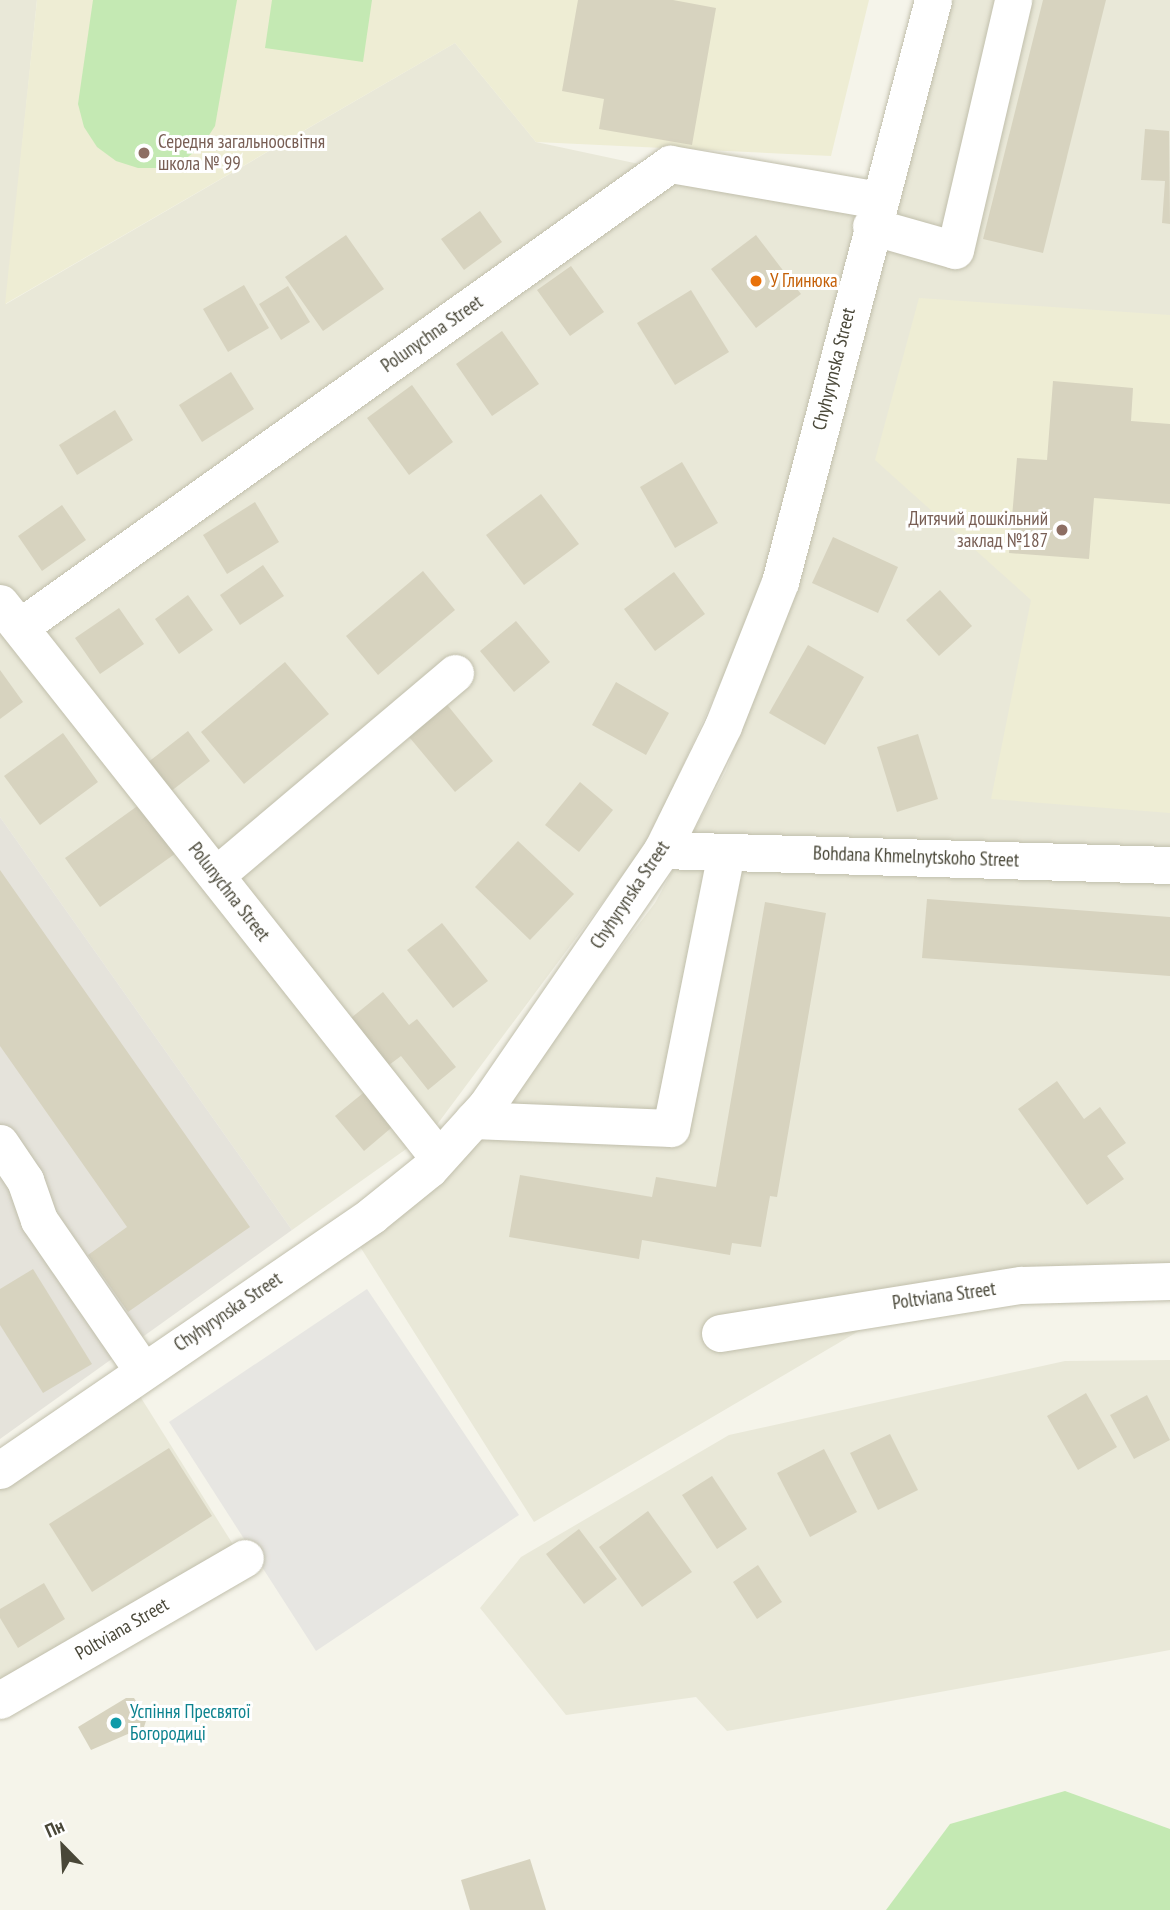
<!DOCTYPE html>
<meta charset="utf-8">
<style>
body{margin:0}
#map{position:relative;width:1170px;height:1910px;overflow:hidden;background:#f5f4ea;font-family:"PT Sans Narrow",sans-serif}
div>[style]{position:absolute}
.residential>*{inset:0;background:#e9e8d8}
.industrial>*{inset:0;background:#e5e3db}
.education>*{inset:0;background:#eeedd4}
.green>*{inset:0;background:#c4e9b3}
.parking>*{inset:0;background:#e7e6e2}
.building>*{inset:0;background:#d7d3bf}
.roads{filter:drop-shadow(0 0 2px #c1bfac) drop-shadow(0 0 2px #c1bfac)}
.minor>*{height:37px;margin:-18.5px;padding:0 18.5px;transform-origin:18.5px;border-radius:18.5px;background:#fff}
.dots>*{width:19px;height:19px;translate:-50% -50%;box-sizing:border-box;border:4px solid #fff;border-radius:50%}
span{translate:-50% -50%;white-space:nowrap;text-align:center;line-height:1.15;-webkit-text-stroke:6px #fff;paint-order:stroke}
.education-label{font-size:19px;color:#785e54}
.left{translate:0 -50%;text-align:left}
.right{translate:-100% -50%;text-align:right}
.food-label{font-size:19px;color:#c56008}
.street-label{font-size:19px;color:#494738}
.culture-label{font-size:19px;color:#0d838f}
.north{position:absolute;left:28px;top:1812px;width:70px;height:70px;-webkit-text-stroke:5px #fff;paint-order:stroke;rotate:336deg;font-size:19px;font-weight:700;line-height:28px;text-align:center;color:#494738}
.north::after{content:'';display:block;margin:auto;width:24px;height:32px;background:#494738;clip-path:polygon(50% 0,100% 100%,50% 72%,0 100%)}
</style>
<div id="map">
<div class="residential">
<div style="clip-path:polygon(0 0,37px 0,6px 304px,455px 43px,536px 142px,863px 212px,765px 585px,649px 840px,433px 1130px,292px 1230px,0 817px)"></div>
<div style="clip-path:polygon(948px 0,1170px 0,1170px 1265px,869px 1325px,534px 1522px,359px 1245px,450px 1171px,655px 903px,726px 771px,791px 587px)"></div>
<div style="clip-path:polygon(1170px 1360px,1170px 1650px,727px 1731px,696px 1697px,566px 1715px,480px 1608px,521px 1557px,729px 1435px,1065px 1361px)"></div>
<div style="clip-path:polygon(138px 1393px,234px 1546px,0 1683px,0 1487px)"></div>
</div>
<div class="industrial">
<div style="clip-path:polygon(0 817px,292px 1230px,0 1439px)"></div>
</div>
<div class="education">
<div style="clip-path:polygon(37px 0,869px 0,831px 156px,536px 142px,455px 43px,5px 304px)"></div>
<div style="clip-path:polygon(919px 298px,1170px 315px,1170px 813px,991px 799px,1031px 600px,875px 460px)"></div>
</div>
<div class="green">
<div style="clip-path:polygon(93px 0,237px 0,215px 126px,202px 146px,184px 160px,162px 168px,138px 168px,116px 161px,97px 147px,84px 127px,78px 104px)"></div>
<div style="clip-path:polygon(272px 0,372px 0,363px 62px,265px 48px)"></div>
<div style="clip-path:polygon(1065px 1791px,1170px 1829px,1170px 1910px,886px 1910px,950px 1824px)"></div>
</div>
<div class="parking">
<div style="clip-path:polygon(367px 1289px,519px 1515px,316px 1651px,169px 1422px)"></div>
</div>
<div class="building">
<div style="clip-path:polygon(578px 0,673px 0,716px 8px,692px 145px,599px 129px,604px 99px,562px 91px)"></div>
<div style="clip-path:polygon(1043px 0,1106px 0,1043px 253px,983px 239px)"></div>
<div style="clip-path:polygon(1145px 129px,1169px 131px,1170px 224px,1162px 223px,1165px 181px,1141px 180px)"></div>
<div style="clip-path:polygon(480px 211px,502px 242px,464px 270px,441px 239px)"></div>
<div style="clip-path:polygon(346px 235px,384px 289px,323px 331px,285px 277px)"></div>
<div style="clip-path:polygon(756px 235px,801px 294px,756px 328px,711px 269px)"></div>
<div style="clip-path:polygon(571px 266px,604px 312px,570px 336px,537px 290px)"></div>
<div style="clip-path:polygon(244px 285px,269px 328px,228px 352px,203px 309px)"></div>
<div style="clip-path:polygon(288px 286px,310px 322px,281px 340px,259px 304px)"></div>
<div style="clip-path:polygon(691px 290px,729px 352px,675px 385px,637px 323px)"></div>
<div style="clip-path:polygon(502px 331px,539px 384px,492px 416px,456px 364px)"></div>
<div style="clip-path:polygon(231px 372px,254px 409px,202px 442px,179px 405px)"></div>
<div style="clip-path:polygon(1053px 381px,1133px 388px,1131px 421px,1170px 424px,1170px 504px,1094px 498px,1089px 559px,1009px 553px,1017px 458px,1047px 460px)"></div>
<div style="clip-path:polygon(412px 385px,453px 442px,409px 475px,367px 418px)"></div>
<div style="clip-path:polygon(115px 410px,133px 440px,77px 475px,59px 445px)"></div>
<div style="clip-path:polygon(682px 462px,718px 523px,675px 548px,640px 487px)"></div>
<div style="clip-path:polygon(541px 494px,579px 544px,524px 585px,486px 535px)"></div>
<div style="clip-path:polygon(255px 502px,279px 542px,227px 574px,203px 535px)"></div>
<div style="clip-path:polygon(62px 505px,86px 540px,42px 571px,18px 536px)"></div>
<div style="clip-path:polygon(833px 537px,898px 567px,878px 613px,812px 583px)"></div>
<div style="clip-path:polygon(263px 565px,284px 596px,240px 625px,220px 595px)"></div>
<div style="clip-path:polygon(423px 571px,455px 610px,378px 675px,346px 636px)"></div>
<div style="clip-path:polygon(674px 572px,705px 614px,655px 651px,624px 609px)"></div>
<div style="clip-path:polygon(940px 590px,972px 626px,939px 656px,906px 620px)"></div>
<div style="clip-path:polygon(188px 595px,213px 630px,179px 654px,155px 619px)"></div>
<div style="clip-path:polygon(119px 608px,144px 644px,100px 674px,75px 638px)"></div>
<div style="clip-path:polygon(516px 621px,550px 662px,514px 692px,480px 651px)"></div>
<div style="clip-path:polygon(808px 645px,864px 677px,825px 745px,769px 713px)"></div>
<div style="clip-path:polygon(285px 662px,329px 714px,244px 784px,201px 732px)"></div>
<div style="clip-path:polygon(0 670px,23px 702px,0 719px)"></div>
<div style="clip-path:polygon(616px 682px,669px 713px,646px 755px,592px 725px)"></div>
<div style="clip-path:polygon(444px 701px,493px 761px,455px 792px,405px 732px)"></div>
<div style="clip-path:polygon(188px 731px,210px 761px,170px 792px,147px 763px)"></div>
<div style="clip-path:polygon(63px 733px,98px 782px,40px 825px,4px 776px)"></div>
<div style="clip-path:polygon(918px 734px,938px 799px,897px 812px,877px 747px)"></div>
<div style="clip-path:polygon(580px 782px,613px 810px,579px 852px,545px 825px)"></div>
<div style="clip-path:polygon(143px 802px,179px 851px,100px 907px,65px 858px)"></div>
<div style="clip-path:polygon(518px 841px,574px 894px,530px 940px,475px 887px)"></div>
<div style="clip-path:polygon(0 870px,250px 1227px,128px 1312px,88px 1255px,127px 1227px,0 1046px)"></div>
<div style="clip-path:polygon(927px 899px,1170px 917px,1170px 976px,922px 958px)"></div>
<div style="clip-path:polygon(765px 902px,826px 913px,777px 1197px,770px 1196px,761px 1247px,732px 1243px,730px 1255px,642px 1240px,639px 1259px,509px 1237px,520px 1175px,652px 1197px,656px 1177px,716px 1187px)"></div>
<div style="clip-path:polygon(442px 923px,488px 981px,453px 1008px,407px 950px)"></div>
<div style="clip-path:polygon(383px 992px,409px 1025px,417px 1019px,456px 1067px,428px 1090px,401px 1056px,389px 1065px,351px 1018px)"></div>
<div style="clip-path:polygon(1057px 1081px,1084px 1119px,1100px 1107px,1126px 1143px,1107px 1156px,1124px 1179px,1087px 1205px,1018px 1109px)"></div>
<div style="clip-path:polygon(368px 1089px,397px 1123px,364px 1151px,335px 1116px)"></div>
<div style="clip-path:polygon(33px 1269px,92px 1364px,43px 1393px,0 1325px,0 1289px)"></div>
<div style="clip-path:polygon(1086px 1393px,1117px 1447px,1078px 1470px,1047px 1416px)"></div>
<div style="clip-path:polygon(1147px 1395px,1170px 1440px,1134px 1459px,1110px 1415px)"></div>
<div style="clip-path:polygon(890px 1434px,918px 1490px,878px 1510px,850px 1453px)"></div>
<div style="clip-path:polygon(169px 1448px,212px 1516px,92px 1592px,49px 1524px)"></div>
<div style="clip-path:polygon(824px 1449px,857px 1512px,810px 1537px,777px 1473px)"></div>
<div style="clip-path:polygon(712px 1476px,747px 1529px,717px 1549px,682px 1495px)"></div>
<div style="clip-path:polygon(648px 1511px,692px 1572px,642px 1607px,599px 1547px)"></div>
<div style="clip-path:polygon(579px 1529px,617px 1579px,584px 1604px,546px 1554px)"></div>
<div style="clip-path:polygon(758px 1565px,782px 1602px,757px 1619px,733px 1582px)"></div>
<div style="clip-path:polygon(44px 1583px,65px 1619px,18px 1648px,0 1618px,0 1609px)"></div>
<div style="clip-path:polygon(126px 1698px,134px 1698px,147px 1718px,144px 1727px,91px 1750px,78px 1727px)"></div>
<div style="clip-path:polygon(530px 1859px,546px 1910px,470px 1910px,461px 1880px)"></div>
</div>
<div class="roads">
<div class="minor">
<div style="left:871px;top:226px;width:87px;rotate:15.9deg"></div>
<div style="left:955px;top:250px;width:257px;rotate:-76.9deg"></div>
<div style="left:0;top:603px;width:706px;rotate:51.67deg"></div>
<div style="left:21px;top:626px;width:797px;rotate:-35.45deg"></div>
<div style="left:670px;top:164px;width:211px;rotate:9.8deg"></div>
<div style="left:662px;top:850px;width:508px;rotate:1.69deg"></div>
<div style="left:216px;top:875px;width:313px;rotate:-40.2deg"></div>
<div style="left:473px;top:1120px;width:198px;rotate:2.3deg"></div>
<div style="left:671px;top:1128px;width:281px;rotate:-78.7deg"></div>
<div style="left:0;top:1143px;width:45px;rotate:56deg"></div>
<div style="left:25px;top:1180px;width:42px;rotate:70.7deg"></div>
<div style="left:39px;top:1220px;width:183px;rotate:55.4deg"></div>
<div style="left:720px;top:1333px;width:305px;rotate:-9.1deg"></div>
<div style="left:1021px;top:1285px;width:149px;rotate:-1.5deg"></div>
<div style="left:0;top:1470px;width:451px;rotate:-34.4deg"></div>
<div style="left:372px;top:1215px;width:73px;rotate:-38.9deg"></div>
<div style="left:429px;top:1169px;width:85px;rotate:-47.9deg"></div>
<div style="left:486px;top:1106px;width:311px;rotate:-55.5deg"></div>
<div style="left:662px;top:850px;width:138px;rotate:-63.8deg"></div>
<div style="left:723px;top:726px;width:155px;rotate:-68.4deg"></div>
<div style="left:780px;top:582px;width:602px;rotate:-75.27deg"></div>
<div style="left:0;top:1700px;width:283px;rotate:-30.1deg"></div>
</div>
</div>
<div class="dots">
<div style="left:144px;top:153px;background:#8d6e63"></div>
<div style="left:756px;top:281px;background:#e8710a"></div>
<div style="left:1062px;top:530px;background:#8d6e63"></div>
<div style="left:116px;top:1723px;background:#0f9aa8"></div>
</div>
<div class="education-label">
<span class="left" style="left:158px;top:153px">Середня загальноосвітня<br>школа № 99</span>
<span class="right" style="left:1048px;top:530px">Дитячий дошкільний<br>заклад №187</span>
</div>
<div class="food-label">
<span class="left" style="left:770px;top:281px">У Глинюка</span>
</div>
<div class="street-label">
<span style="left:432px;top:334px;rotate:-35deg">Polunychna Street</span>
<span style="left:834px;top:369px;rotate:-76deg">Chyhyrynska Street</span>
<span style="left:916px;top:857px;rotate:2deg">Bohdana Khmelnytskoho Street</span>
<span style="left:229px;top:892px;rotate:52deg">Polunychna Street</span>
<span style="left:630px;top:895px;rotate:-56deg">Chyhyrynska Street</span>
<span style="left:944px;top:1296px;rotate:-8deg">Poltviana Street</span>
<span style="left:228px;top:1312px;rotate:-34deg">Chyhyrynska Street</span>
<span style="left:122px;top:1629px;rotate:-30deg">Poltviana Street</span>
</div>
<div class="culture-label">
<span class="left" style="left:130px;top:1723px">Успіння Пресвятої<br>Богородиці</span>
</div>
<div class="north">Пн</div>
</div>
